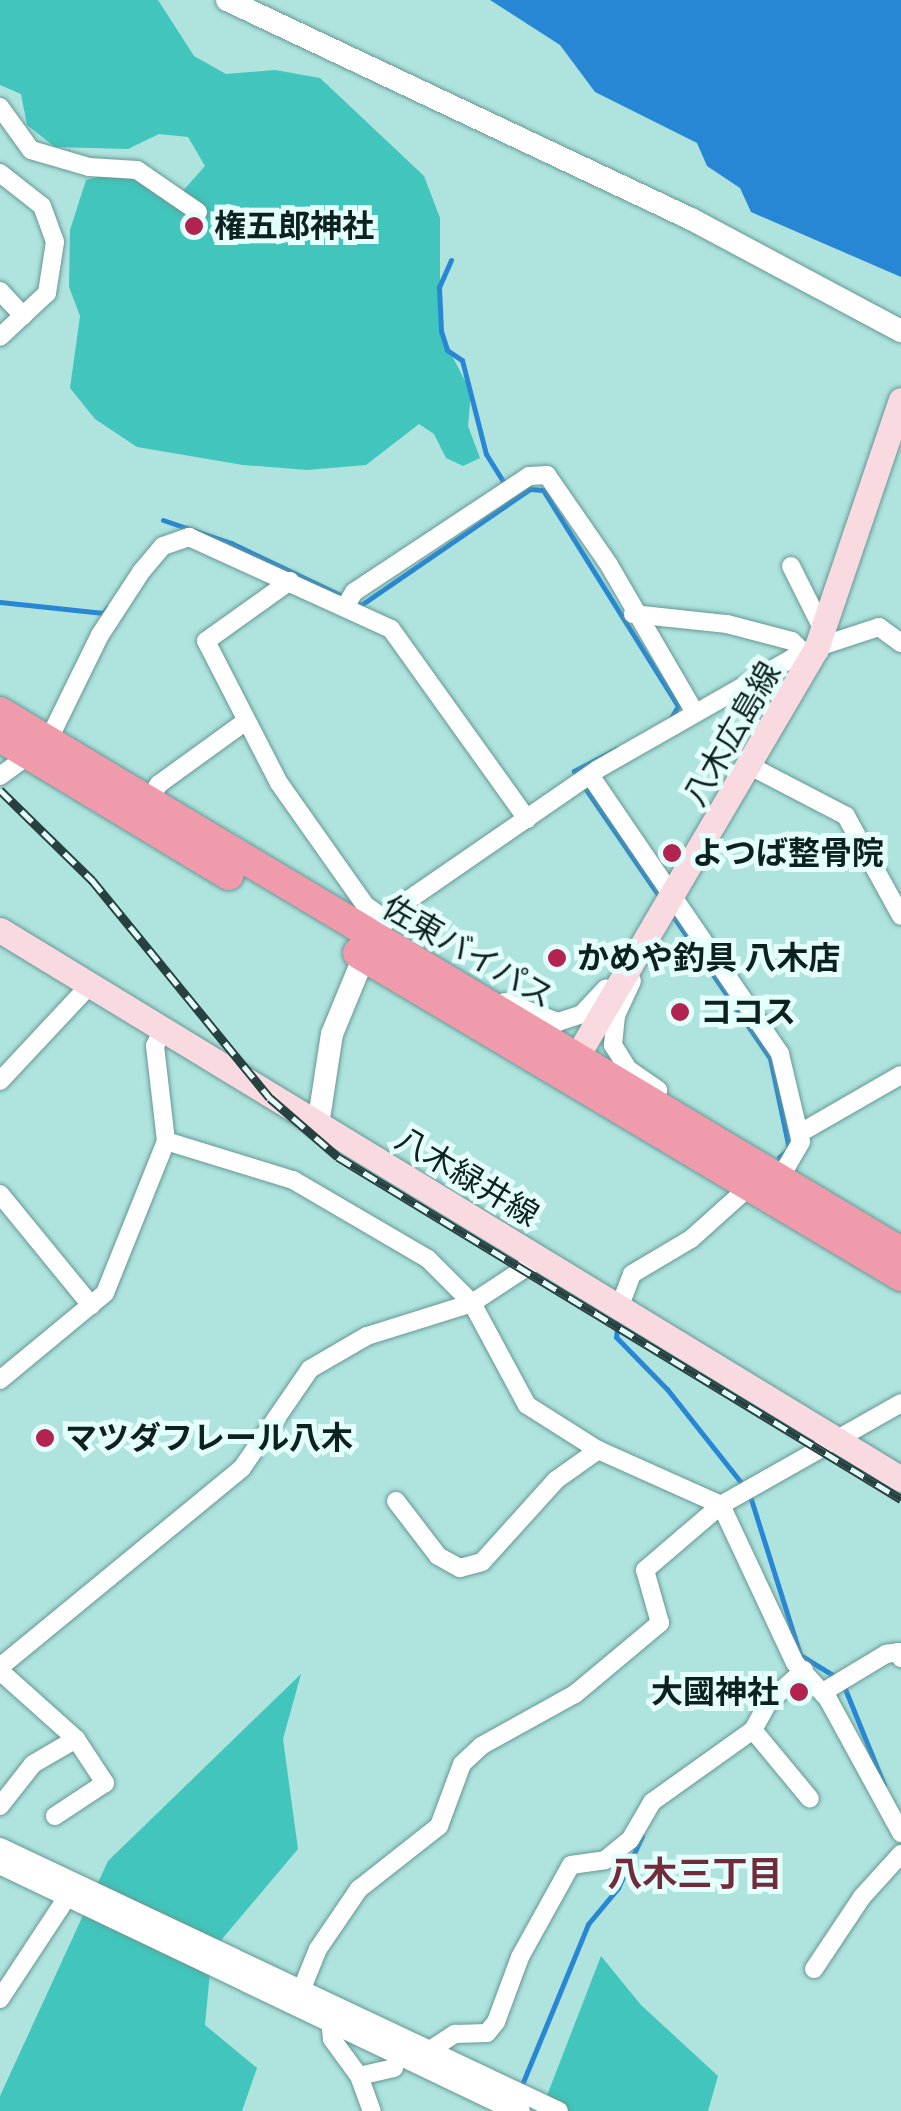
<!DOCTYPE html>
<meta charset="utf-8">
<style>
body{margin:0}
#map{position:relative;width:901px;height:2111px;overflow:hidden;background:#afe3de;font-family:"Roboto Condensed","Noto Sans JP",sans-serif}
div>[style]{position:absolute}
.green>*{inset:0;background:#41c5bc}
.water>*{inset:0;background:#2887d5}
.stream>*{height:5px;margin:-2.5px;padding:0 2.5px;transform-origin:2.5px;border-radius:2.5px;background:#2887d5}
.roads{filter:drop-shadow(0 0 2px #669894) drop-shadow(0 0 2px #669894)}
.minor>*{height:18px;margin:-9px;padding:0 9px;transform-origin:9px;border-radius:9px;background:#fff}
.tertiary>*{height:22px;margin:-11px;padding:0 11px;transform-origin:11px;border-radius:11px;background:#fff}
.secondary>*{height:25px;margin:-12.5px;padding:0 12.5px;transform-origin:12.5px;border-radius:12.5px;background:#f9dae0}
.trunk>*{height:30px;margin:-15px;padding:0 15px;transform-origin:15px;border-radius:15px;background:#f09bac}
.rail>*{height:9px;margin-top:-4.5px;transform-origin:0;background:repeating-linear-gradient(90deg,#e5fffc 0 15px,#274140 0 30px);box-sizing:border-box;border-block:2px solid #274140}
.dots>*{width:28px;height:28px;translate:-50% -50%;box-sizing:border-box;border:5px solid #e5fffc;border-radius:50%}
span{translate:-50% -50%;white-space:nowrap;text-align:center;line-height:1.15;-webkit-text-stroke:10px #e5fffc;paint-order:stroke}
.poi-label{font-size:32px;color:#0c2120;font-weight:700}
.left{translate:0 -50%;text-align:left}
.right{translate:-100% -50%;text-align:right}
.street-label{font-size:32px;color:#0c2120}
.neighbourhood-label{font-size:35px;color:#712b3b;font-weight:700}
</style>
<div id="map">
<div class="green">
<div style="clip-path:polygon(0 0,158px 0,194px 56px,226px 74px,275px 70px,320px 78px,424px 176px,440px 218px,440px 333px,471px 392px,468px 426px,480px 458px,463px 466px,446px 458px,434px 434px,419px 424px,366px 465px,307px 470px,243px 465px,137px 447px,95px 419px,70px 388px,80px 316px,69px 287px,70px 230px,86px 180px,117px 172px,181px 193px,205px 166px,188px 137px,159px 134px,128px 149px,55px 147px,27px 125px,21px 94px,0 85px)"></div>
<div style="clip-path:polygon(301px 1674px,283px 1739px,298px 1849px,212px 1951px,205px 2025px,257px 2068px,242px 2111px,0 2111px,0 2096px,108px 1861px)"></div>
<div style="clip-path:polygon(601px 1956px,641px 2005px,718px 2076px,708px 2111px,541px 2111px)"></div>
</div>
<div class="water">
<div style="clip-path:polygon(490px 0,901px 0,901px 277px,751px 212px,740px 188px,707px 166px,697px 143px,595px 92px,560px 45px)"></div>
</div>
<div class="stream">
<div style="left:451px;top:260px;width:30px;rotate:114deg"></div>
<div style="left:439px;top:287px;width:44px;rotate:87.4deg"></div>
<div style="left:441px;top:331px;width:20px;rotate:72deg"></div>
<div style="left:447px;top:350px;width:18px;rotate:34deg"></div>
<div style="left:462px;top:360px;width:97px;rotate:75.7deg"></div>
<div style="left:486px;top:454px;width:36px;rotate:58deg"></div>
<div style="left:163px;top:520px;width:72px;rotate:18.7deg"></div>
<div style="left:231px;top:543px;width:144px;rotate:25.5deg"></div>
<div style="left:361px;top:605px;width:205px;rotate:-34.5deg"></div>
<div style="left:530px;top:489px;width:13px;rotate:4deg"></div>
<div style="left:543px;top:490px;width:255px;rotate:58deg"></div>
<div style="left:678px;top:706px;width:16px;rotate:120deg"></div>
<div style="left:0;top:602px;width:104px;rotate:6.1deg"></div>
<div style="left:103px;top:613px;width:8px;rotate:-50deg"></div>
<div style="left:577px;top:776px;width:6px;rotate:-121deg"></div>
<div style="left:574px;top:771px;width:47px;rotate:-27.6deg"></div>
<div style="left:583px;top:785px;width:135px;rotate:55.6deg"></div>
<div style="left:671px;top:913px;width:176px;rotate:55.7deg"></div>
<div style="left:770px;top:1058px;width:93px;rotate:78.2deg"></div>
<div style="left:789px;top:1149px;width:13px;rotate:141deg"></div>
<div style="left:618px;top:1316px;width:21px;rotate:95deg"></div>
<div style="left:616px;top:1337px;width:73px;rotate:45.6deg"></div>
<div style="left:667px;top:1389px;width:124px;rotate:51.6deg"></div>
<div style="left:750px;top:1496px;width:167px;rotate:72.5deg"></div>
<div style="left:800px;top:1655px;width:42px;rotate:31.4deg"></div>
<div style="left:843px;top:1684px;width:109px;rotate:67.9deg"></div>
<div style="left:523px;top:2082px;width:171px;rotate:-67.6deg"></div>
<div style="left:588px;top:1924px;width:47px;rotate:-50.2deg"></div>
<div style="left:618px;top:1888px;width:57px;rotate:-65.2deg"></div>
</div>
<div class="roads">
<div class="minor">
<div style="left:0;top:107px;width:53px;rotate:54.2deg"></div>
<div style="left:31px;top:150px;width:60px;rotate:16.3deg"></div>
<div style="left:89px;top:167px;width:48px;rotate:3.6deg"></div>
<div style="left:137px;top:170px;width:74px;rotate:34.5deg"></div>
<div style="left:0;top:173px;width:53px;rotate:38.2deg"></div>
<div style="left:42px;top:206px;width:38px;rotate:70deg"></div>
<div style="left:55px;top:242px;width:52px;rotate:98.9deg"></div>
<div style="left:47px;top:293px;width:64px;rotate:136.9deg"></div>
<div style="left:0;top:291px;width:34px;rotate:47deg"></div>
<div style="left:791px;top:566px;width:72px;rotate:63.4deg"></div>
<div style="left:290px;top:581px;width:103px;rotate:144.5deg"></div>
<div style="left:206px;top:641px;width:160px;rotate:62.8deg"></div>
<div style="left:279px;top:783px;width:149px;rotate:54.8deg"></div>
<div style="left:365px;top:905px;width:24px;rotate:35deg"></div>
<div style="left:345px;top:607px;width:17px;rotate:-59deg"></div>
<div style="left:354px;top:592px;width:210px;rotate:-33.5deg"></div>
<div style="left:529px;top:476px;width:18px;rotate:-3deg"></div>
<div style="left:547px;top:475px;width:109px;rotate:55.4deg"></div>
<div style="left:609px;top:565px;width:171px;rotate:59.8deg"></div>
<div style="left:633px;top:614px;width:95px;rotate:6.1deg"></div>
<div style="left:727px;top:624px;width:67px;rotate:14.7deg"></div>
<div style="left:792px;top:641px;width:16px;rotate:45deg"></div>
<div style="left:752px;top:767px;width:106px;rotate:27.5deg"></div>
<div style="left:846px;top:816px;width:114px;rotate:61.2deg"></div>
<div style="left:590px;top:775px;width:338px;rotate:55.7deg"></div>
<div style="left:780px;top:1054px;width:90px;rotate:76.6deg"></div>
<div style="left:801px;top:1142px;width:42px;rotate:120.3deg"></div>
<div style="left:0;top:776px;width:59px;rotate:-36.1deg"></div>
<div style="left:48px;top:741px;width:118px;rotate:-63.9deg"></div>
<div style="left:100px;top:635px;width:75px;rotate:-56.9deg"></div>
<div style="left:141px;top:572px;width:34px;rotate:-50deg"></div>
<div style="left:163px;top:546px;width:28px;rotate:-19deg"></div>
<div style="left:189px;top:537px;width:222px;rotate:24.5deg"></div>
<div style="left:391px;top:629px;width:234px;rotate:54.4deg"></div>
<div style="left:148px;top:802px;width:21px;rotate:-59deg"></div>
<div style="left:159px;top:784px;width:107px;rotate:-35.9deg"></div>
<div style="left:372px;top:937px;width:43px;rotate:-47.8deg"></div>
<div style="left:401px;top:905px;width:239px;rotate:-34.6deg"></div>
<div style="left:598px;top:769px;width:236px;rotate:-29.7deg"></div>
<div style="left:803px;top:652px;width:80px;rotate:-18.2deg"></div>
<div style="left:879px;top:627px;width:27px;rotate:36deg"></div>
<div style="left:632px;top:981px;width:38px;rotate:115deg"></div>
<div style="left:616px;top:1016px;width:29px;rotate:96deg"></div>
<div style="left:613px;top:1045px;width:28px;rotate:58deg"></div>
<div style="left:628px;top:1069px;width:37px;rotate:35deg"></div>
<div style="left:505px;top:1002px;width:57px;rotate:20.7deg"></div>
<div style="left:558px;top:1022px;width:25px;rotate:-18deg"></div>
<div style="left:582px;top:1014px;width:35px;rotate:-47deg"></div>
<div style="left:0;top:1081px;width:130px;rotate:-46.9deg"></div>
<div style="left:800px;top:1133px;width:116px;rotate:-29.9deg"></div>
<div style="left:166px;top:1141px;width:133px;rotate:17.1deg"></div>
<div style="left:293px;top:1180px;width:156px;rotate:30.3deg"></div>
<div style="left:428px;top:1259px;width:62px;rotate:45deg"></div>
<div style="left:472px;top:1303px;width:116px;rotate:61.7deg"></div>
<div style="left:527px;top:1405px;width:84px;rotate:32.4deg"></div>
<div style="left:598px;top:1450px;width:135px;rotate:24.1deg"></div>
<div style="left:721px;top:1505px;width:174px;rotate:64.9deg"></div>
<div style="left:795px;top:1663px;width:49px;rotate:47.5deg"></div>
<div style="left:828px;top:1699px;width:153px;rotate:61.4deg"></div>
<div style="left:0;top:1194px;width:144px;rotate:50.7deg"></div>
<div style="left:619px;top:1308px;width:36px;rotate:-69deg"></div>
<div style="left:632px;top:1274px;width:69px;rotate:-30.7deg"></div>
<div style="left:691px;top:1239px;width:78px;rotate:-41.9deg"></div>
<div style="left:0;top:1380px;width:136px;rotate:-39.6deg"></div>
<div style="left:105px;top:1293px;width:164px;rotate:-68.1deg"></div>
<div style="left:166px;top:1141px;width:96px;rotate:-96.6deg"></div>
<div style="left:155px;top:1046px;width:17px;rotate:-65deg"></div>
<div style="left:396px;top:1501px;width:69px;rotate:52.6deg"></div>
<div style="left:438px;top:1556px;width:25px;rotate:29deg"></div>
<div style="left:460px;top:1568px;width:23px;rotate:-15deg"></div>
<div style="left:482px;top:1562px;width:110px;rotate:-47.9deg"></div>
<div style="left:556px;top:1480px;width:52px;rotate:-35.5deg"></div>
<div style="left:0;top:1667px;width:313px;rotate:-39.4deg"></div>
<div style="left:242px;top:1468px;width:120px;rotate:-55.5deg"></div>
<div style="left:310px;top:1369px;width:66px;rotate:-30.1deg"></div>
<div style="left:367px;top:1336px;width:110px;rotate:-17.4deg"></div>
<div style="left:472px;top:1303px;width:80px;rotate:-33.3deg"></div>
<div style="left:804px;top:1670px;width:49px;rotate:137.5deg"></div>
<div style="left:768px;top:1703px;width:31px;rotate:119deg"></div>
<div style="left:753px;top:1730px;width:89px;rotate:50.4deg"></div>
<div style="left:0;top:1671px;width:102px;rotate:41.8deg"></div>
<div style="left:76px;top:1739px;width:53px;rotate:56.6deg"></div>
<div style="left:105px;top:1783px;width:60px;rotate:146.6deg"></div>
<div style="left:823px;top:1692px;width:74px;rotate:-31.1deg"></div>
<div style="left:886px;top:1654px;width:12px;rotate:-9deg"></div>
<div style="left:898px;top:1652px;width:7px;rotate:63deg"></div>
<div style="left:0;top:1806px;width:53px;rotate:-51.8deg"></div>
<div style="left:33px;top:1764px;width:50px;rotate:-30.2deg"></div>
<div style="left:0;top:1847px;width:618px;rotate:25.28deg"></div>
<div style="left:814px;top:1969px;width:87px;rotate:-56.3deg"></div>
<div style="left:862px;top:1897px;width:58px;rotate:-47.8deg"></div>
<div style="left:303px;top:1986px;width:40px;rotate:-68deg"></div>
<div style="left:318px;top:1949px;width:73px;rotate:-55.7deg"></div>
<div style="left:359px;top:1889px;width:102px;rotate:-38.2deg"></div>
<div style="left:439px;top:1826px;width:66px;rotate:-69.6deg"></div>
<div style="left:462px;top:1764px;width:26px;rotate:-43deg"></div>
<div style="left:481px;top:1746px;width:107px;rotate:-29deg"></div>
<div style="left:575px;top:1694px;width:111px;rotate:-39.9deg"></div>
<div style="left:660px;top:1623px;width:55px;rotate:-105.8deg"></div>
<div style="left:645px;top:1570px;width:100px;rotate:-40.5deg"></div>
<div style="left:721px;top:1505px;width:207px;rotate:-29.5deg"></div>
<div style="left:0;top:1999px;width:123px;rotate:-56.6deg"></div>
<div style="left:330px;top:2020px;width:19px;rotate:84deg"></div>
<div style="left:332px;top:2039px;width:46px;rotate:53.9deg"></div>
<div style="left:359px;top:2076px;width:37px;rotate:70deg"></div>
<div style="left:430px;top:2050px;width:30px;rotate:-33deg"></div>
<div style="left:455px;top:2034px;width:32px;rotate:-2deg"></div>
<div style="left:487px;top:2033px;width:14px;rotate:-51deg"></div>
<div style="left:496px;top:2022px;width:69px;rotate:-69.7deg"></div>
<div style="left:520px;top:1957px;width:105px;rotate:-61deg"></div>
<div style="left:571px;top:1865px;width:34px;rotate:-8deg"></div>
<div style="left:605px;top:1860px;width:32px;rotate:-39deg"></div>
<div style="left:630px;top:1840px;width:44px;rotate:-59.9deg"></div>
<div style="left:652px;top:1802px;width:124px;rotate:-35.5deg"></div>
<div style="left:359px;top:2076px;width:36px;rotate:-13deg"></div>
</div>
<div class="tertiary">
<div style="left:227px;top:0;width:513px;rotate:25.27deg"></div>
<div style="left:691px;top:219px;width:238px;rotate:28.1deg"></div>
<div style="left:318px;top:1125px;width:92px;rotate:-81.3deg"></div>
<div style="left:332px;top:1034px;width:100px;rotate:-67.6deg"></div>
<div style="left:0;top:1863px;width:575px;rotate:25.54deg"></div>
</div>
<div class="secondary">
<div style="left:0;top:930px;width:1055px;rotate:31.35deg"></div>
<div style="left:567px;top:1073px;width:492px;rotate:-59.6deg"></div>
<div style="left:816px;top:649px;width:263px;rotate:-71.2deg"></div>
</div>
<div class="trunk">
<div style="left:0;top:712px;width:1050px;rotate:30.94deg"></div>
<div style="left:0;top:737px;width:267px;rotate:31.1deg"></div>
<div style="left:358px;top:953px;width:632px;rotate:30.75deg"></div>
</div>
</div>
<div class="rail">
<div style="left:0;top:790px;width:129px;rotate:44.4deg"></div>
<div style="left:92px;top:880px;width:281px;rotate:50.8deg"></div>
<div style="left:270px;top:1098px;width:90px;rotate:40.9deg"></div>
<div style="left:338px;top:1157px;width:659px;rotate:31.28deg"></div>
</div>
<div class="dots">
<div style="left:194px;top:226px;background:#b32350"></div>
<div style="left:672px;top:853px;background:#b32350"></div>
<div style="left:557px;top:958px;background:#b32350"></div>
<div style="left:680px;top:1012px;background:#b32350"></div>
<div style="left:45px;top:1438px;background:#b32350"></div>
<div style="left:799px;top:1692px;background:#b32350"></div>
</div>
<div class="poi-label">
<span class="left" style="left:214px;top:226px">権五郎神社</span>
<span class="left" style="left:692px;top:853px">よつば整骨院</span>
<span class="left" style="left:577px;top:958px">かめや釣具 八木店</span>
<span class="left" style="left:700px;top:1012px">ココス</span>
<span class="left" style="left:65px;top:1438px">マツダフレール八木</span>
<span class="right" style="left:779px;top:1692px">大國神社</span>
</div>
<div class="street-label">
<span style="left:732px;top:734px;rotate:-60deg">八木広島線</span>
<span style="left:468px;top:952px;rotate:30deg">佐東バイパス</span>
<span style="left:467px;top:1177px;rotate:31deg">八木緑井線</span>
</div>
<div class="neighbourhood-label">
<span style="left:695px;top:1875px">八木三丁目</span>
</div>
</div>
